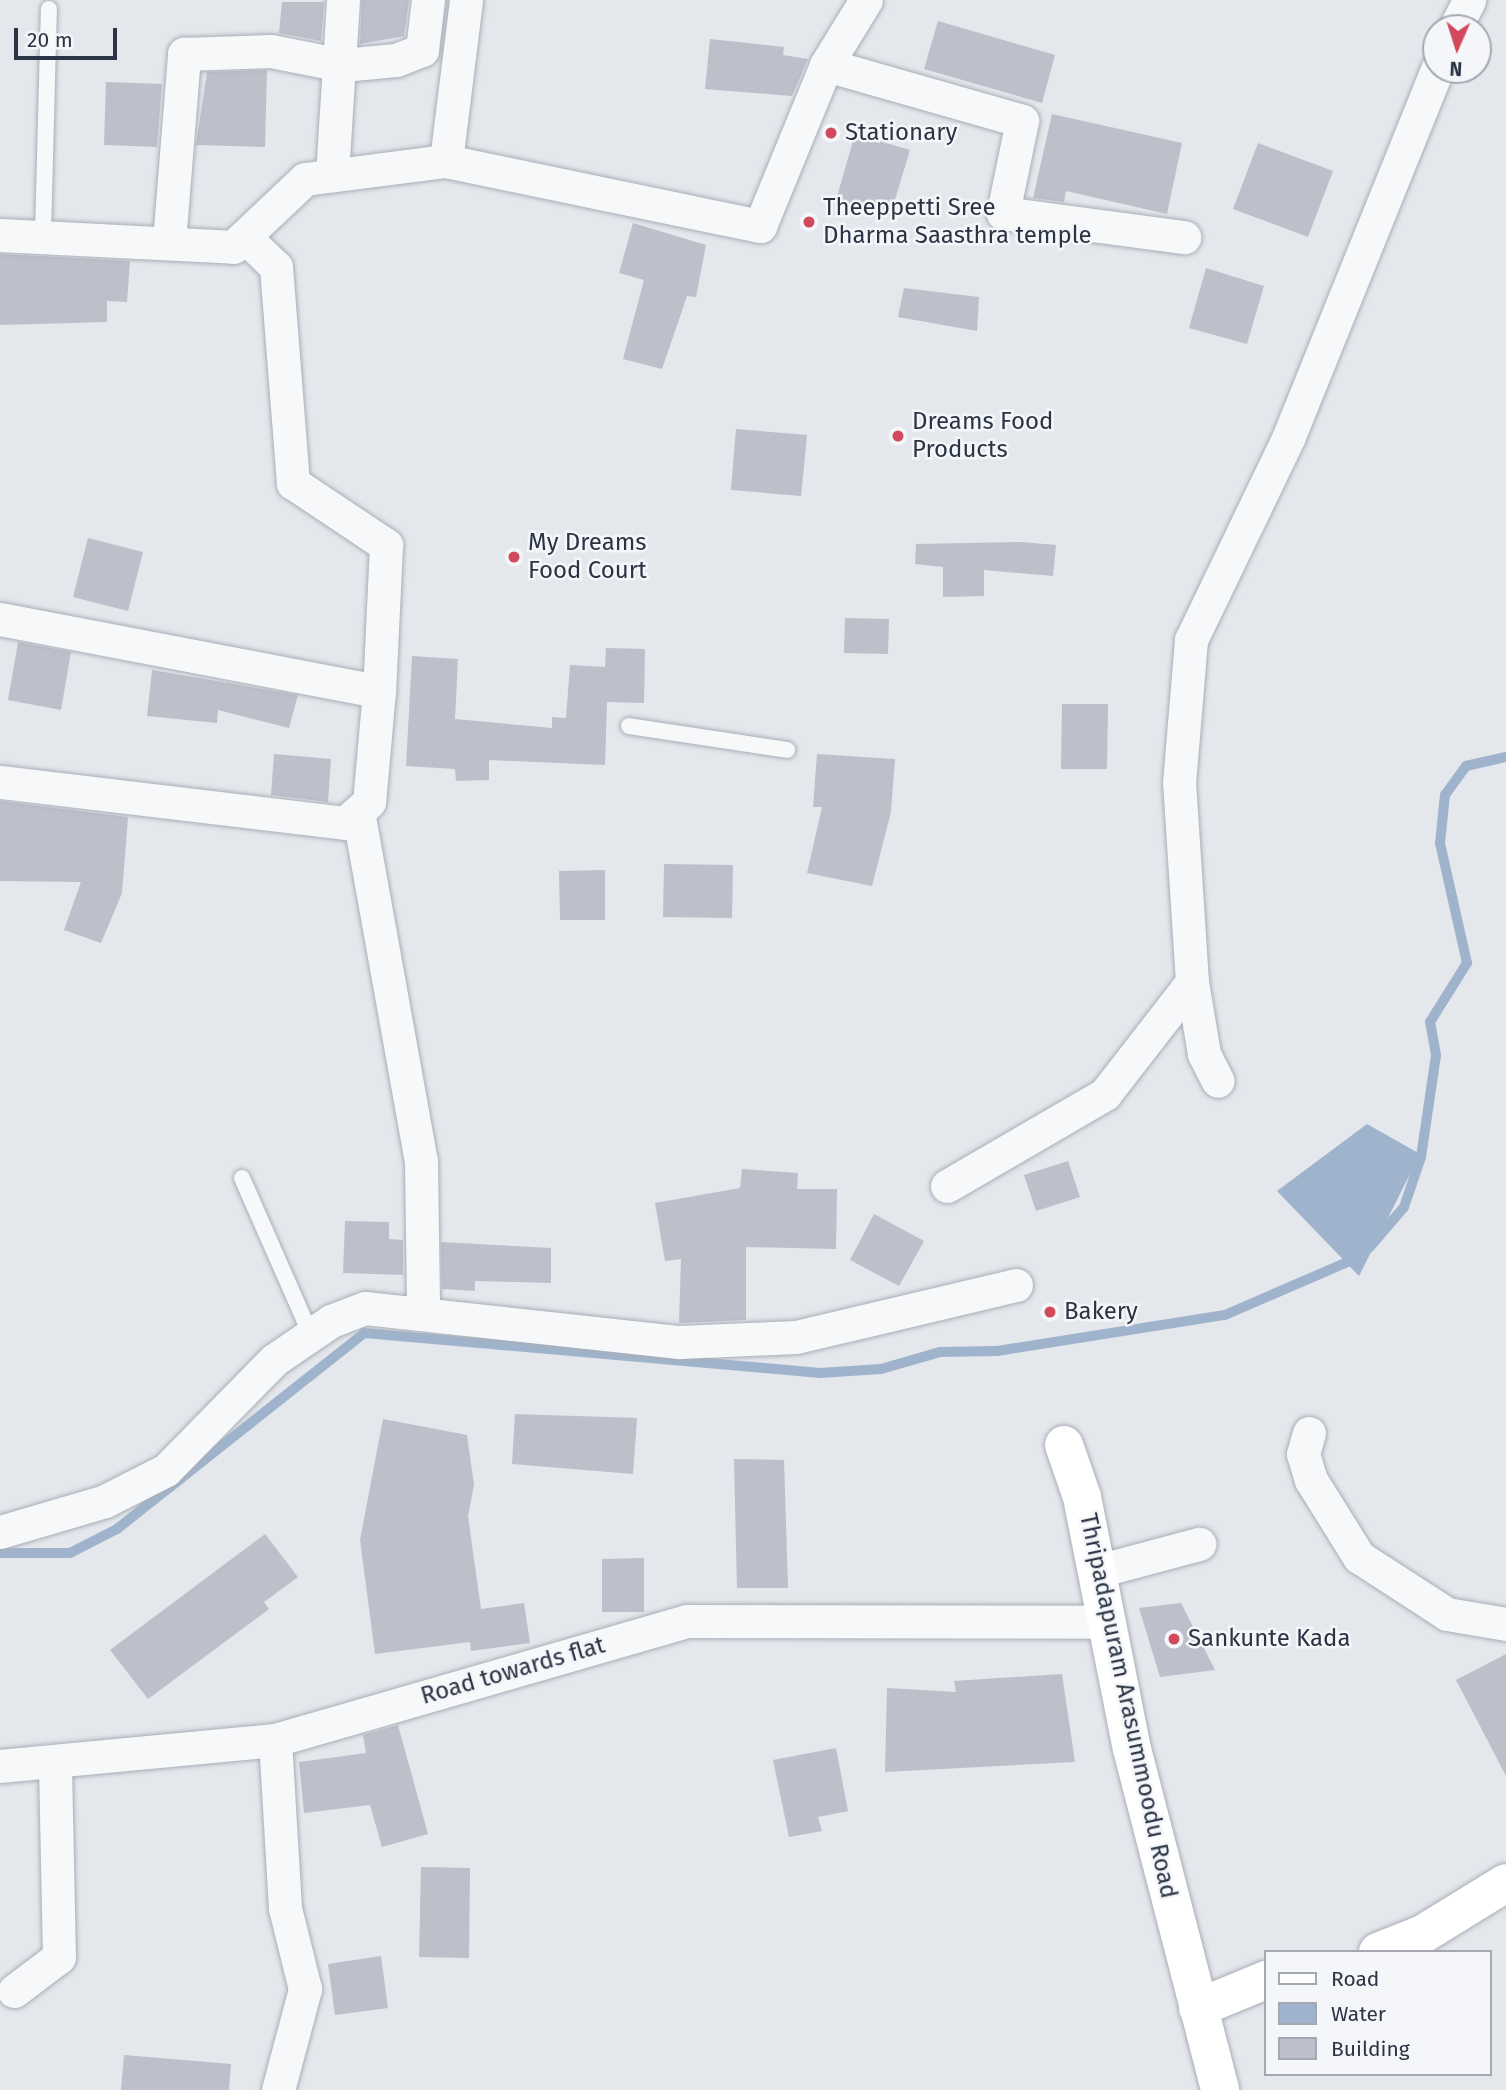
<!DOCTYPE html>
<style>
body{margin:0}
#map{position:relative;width:1506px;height:2090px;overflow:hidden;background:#e4e7ec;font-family:"Fira Sans",sans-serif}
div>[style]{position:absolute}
.water>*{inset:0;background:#9fb4cc}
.stream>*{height:10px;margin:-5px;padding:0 5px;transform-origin:5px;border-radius:5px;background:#9fb4cc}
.building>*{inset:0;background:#bbc0ca}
.roads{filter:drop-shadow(0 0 2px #a9aeb7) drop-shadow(0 0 2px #a9aeb7)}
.lane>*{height:16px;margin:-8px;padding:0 8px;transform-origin:8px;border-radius:8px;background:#f7f8fa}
.street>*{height:33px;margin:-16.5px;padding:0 16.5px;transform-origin:16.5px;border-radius:16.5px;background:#f7f8fa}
.secondary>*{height:38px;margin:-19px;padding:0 19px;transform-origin:19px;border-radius:19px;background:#fff}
.dots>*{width:19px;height:19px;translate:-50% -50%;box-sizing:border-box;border:4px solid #f4f6f9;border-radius:50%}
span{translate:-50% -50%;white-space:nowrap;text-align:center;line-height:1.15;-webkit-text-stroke:5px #f4f6f9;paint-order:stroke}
.poi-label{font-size:24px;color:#2b3445}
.left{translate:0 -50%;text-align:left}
.street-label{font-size:24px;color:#2b3445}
.legend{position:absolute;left:1264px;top:1950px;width:228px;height:126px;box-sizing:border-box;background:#f4f6f9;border:2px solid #a4a8b1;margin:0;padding:9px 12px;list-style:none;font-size:21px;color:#2b3445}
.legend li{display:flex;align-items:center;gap:14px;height:35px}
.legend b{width:35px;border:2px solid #a4a8b1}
.north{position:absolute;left:1422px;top:14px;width:70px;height:70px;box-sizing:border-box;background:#f4f6f9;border:2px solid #a4a8b1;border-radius:50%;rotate:183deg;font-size:19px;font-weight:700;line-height:28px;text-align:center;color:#2b3445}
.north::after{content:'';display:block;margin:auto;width:24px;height:32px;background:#d1495b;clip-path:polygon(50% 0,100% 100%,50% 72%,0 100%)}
.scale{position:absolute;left:14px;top:28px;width:103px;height:32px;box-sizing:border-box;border:4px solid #2b3445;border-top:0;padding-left:9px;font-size:21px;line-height:24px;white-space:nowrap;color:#2b3445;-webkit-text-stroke:5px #f4f6f9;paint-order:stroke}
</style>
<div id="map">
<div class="water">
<div style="clip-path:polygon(1367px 1124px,1420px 1154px,1359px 1276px,1277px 1191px)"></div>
</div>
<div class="stream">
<div style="left:1369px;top:1248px;width:54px;rotate:-49.5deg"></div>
<div style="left:1404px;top:1207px;width:53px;rotate:-71.2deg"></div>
<div style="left:1421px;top:1157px;width:103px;rotate:-81.6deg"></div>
<div style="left:1436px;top:1055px;width:34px;rotate:-100deg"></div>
<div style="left:1430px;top:1022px;width:70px;rotate:-57.9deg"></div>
<div style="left:1467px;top:963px;width:123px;rotate:-102.7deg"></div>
<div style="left:1440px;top:843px;width:48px;rotate:-84.1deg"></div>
<div style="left:1445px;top:795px;width:36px;rotate:-54deg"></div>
<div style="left:1466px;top:766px;width:41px;rotate:-12.7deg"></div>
<div style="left:0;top:1553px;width:70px"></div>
<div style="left:70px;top:1553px;width:53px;rotate:-27.1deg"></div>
<div style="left:117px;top:1529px;width:315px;rotate:-38.4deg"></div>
<div style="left:364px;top:1333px;width:458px;rotate:5deg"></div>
<div style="left:820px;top:1373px;width:61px;rotate:-3.8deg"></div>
<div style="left:881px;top:1369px;width:61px;rotate:-16.1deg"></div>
<div style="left:940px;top:1352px;width:57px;rotate:-1deg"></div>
<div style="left:997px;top:1351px;width:231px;rotate:-9deg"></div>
<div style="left:1225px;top:1315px;width:144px;rotate:-23.4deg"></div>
</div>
<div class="building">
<div style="clip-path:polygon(362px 0,409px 0,404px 36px,360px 44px)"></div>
<div style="clip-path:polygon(282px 2px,324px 2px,321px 41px,279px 33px)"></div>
<div style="clip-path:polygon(938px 21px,1055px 55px,1042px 103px,924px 69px)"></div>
<div style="clip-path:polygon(710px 39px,784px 47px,783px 55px,808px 59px,792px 96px,705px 89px)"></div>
<div style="clip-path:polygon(267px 70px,265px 147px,196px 145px,207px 72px)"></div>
<div style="clip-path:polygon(106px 82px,162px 84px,157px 147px,104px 145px)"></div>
<div style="clip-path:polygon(1052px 114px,1182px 143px,1167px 214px,1066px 191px,1064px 202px,1033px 198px)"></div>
<div style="clip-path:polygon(855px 134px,910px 150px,890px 216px,836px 200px)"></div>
<div style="clip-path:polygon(1258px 143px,1333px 171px,1308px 237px,1233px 209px)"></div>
<div style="clip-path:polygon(633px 223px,706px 245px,696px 297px,687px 296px,662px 369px,623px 359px,644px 280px,619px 273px)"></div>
<div style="clip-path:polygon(0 254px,130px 261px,127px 302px,107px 301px,107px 322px,0 325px)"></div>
<div style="clip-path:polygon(1206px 268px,1264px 286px,1247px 344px,1189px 328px)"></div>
<div style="clip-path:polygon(904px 288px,979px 297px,977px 331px,898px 317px)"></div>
<div style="clip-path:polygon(736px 429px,807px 435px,801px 496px,731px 490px)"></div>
<div style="clip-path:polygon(88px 538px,143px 552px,128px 611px,73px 597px)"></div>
<div style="clip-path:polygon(1021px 542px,1056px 545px,1053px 576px,984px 570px,984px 596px,943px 597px,943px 567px,915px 564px,916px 544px)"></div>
<div style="clip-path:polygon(845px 618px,889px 619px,888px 654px,844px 653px)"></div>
<div style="clip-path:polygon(18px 642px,71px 652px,61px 710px,8px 700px)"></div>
<div style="clip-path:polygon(606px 648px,645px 649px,644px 703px,607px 702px,605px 765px,489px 760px,489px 780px,456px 781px,455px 769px,406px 766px,412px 656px,458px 659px,455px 719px,552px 728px,552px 717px,566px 718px,570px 665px,605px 667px)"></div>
<div style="clip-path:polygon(152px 670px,298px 695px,289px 728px,218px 710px,217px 723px,147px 716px)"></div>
<div style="clip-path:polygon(1062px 704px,1108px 704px,1107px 769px,1061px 769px)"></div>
<div style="clip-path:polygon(274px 754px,331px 759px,328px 802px,271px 795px)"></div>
<div style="clip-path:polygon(817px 754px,895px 759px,891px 812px,872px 886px,807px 873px,822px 807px,813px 807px)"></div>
<div style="clip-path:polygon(0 801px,128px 817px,122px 893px,101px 943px,64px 930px,81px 882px,0 881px)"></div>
<div style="clip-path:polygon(664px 864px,733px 865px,732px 918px,663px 917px)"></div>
<div style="clip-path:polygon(605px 870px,605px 920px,560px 920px,559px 871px)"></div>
<div style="clip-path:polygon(1068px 1161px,1080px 1197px,1036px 1211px,1024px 1175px)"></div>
<div style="clip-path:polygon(742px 1169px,798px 1173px,797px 1189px,837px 1189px,836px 1249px,746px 1247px,746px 1320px,679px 1323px,681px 1259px,665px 1261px,655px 1203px,740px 1188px)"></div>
<div style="clip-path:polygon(874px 1214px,924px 1241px,899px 1286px,850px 1260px)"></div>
<div style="clip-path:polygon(345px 1221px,389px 1222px,389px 1239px,403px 1240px,403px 1275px,343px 1273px)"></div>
<div style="clip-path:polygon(441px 1242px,551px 1248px,551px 1283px,475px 1281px,475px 1291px,442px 1289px)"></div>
<div style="clip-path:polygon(515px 1414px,637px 1418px,633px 1474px,512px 1464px)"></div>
<div style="clip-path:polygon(383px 1419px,467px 1435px,474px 1485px,468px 1516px,481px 1609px,524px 1603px,530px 1643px,471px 1651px,470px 1642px,375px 1654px,360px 1540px)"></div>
<div style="clip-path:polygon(734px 1459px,784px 1460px,788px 1588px,737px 1588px)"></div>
<div style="clip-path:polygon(265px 1534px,298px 1577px,264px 1602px,269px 1609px,148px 1699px,110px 1650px)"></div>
<div style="clip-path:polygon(644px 1558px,644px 1612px,602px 1612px,602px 1559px)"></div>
<div style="clip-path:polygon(1181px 1603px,1215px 1670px,1160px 1677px,1139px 1608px)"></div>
<div style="clip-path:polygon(1506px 1654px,1506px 1776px,1456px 1680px)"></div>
<div style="clip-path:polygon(1062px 1674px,1075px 1762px,885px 1772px,887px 1688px,956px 1692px,954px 1681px)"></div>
<div style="clip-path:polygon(398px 1725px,428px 1834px,382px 1847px,370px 1805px,304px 1813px,299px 1762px,366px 1753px,363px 1735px)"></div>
<div style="clip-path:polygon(836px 1748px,848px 1811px,818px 1817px,822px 1831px,789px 1837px,773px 1760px)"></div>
<div style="clip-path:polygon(421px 1867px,470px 1868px,469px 1958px,419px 1957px)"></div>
<div style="clip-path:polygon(381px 1956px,388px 2008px,335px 2015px,328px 1964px)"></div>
<div style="clip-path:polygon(124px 2055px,231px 2064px,229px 2090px,121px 2090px)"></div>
</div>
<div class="roads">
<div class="lane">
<div style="left:43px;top:234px;width:225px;rotate:-88.5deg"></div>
<div style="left:629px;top:726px;width:160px;rotate:8.6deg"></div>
<div style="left:242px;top:1178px;width:171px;rotate:66.3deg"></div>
</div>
<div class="street">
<div style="left:1455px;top:28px;width:31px;rotate:-63deg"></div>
<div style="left:826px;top:65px;width:204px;rotate:15.9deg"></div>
<div style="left:1022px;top:121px;width:94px;rotate:101.7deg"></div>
<div style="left:1003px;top:213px;width:183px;rotate:7.6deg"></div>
<div style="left:446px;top:161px;width:162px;rotate:-82.9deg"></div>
<div style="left:332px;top:175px;width:175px;rotate:-86.4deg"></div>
<div style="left:0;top:235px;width:233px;rotate:2.9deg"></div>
<div style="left:233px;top:247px;width:99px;rotate:-43.4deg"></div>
<div style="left:305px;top:179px;width:142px;rotate:-7.3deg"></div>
<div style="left:446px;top:161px;width:321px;rotate:11.7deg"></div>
<div style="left:760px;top:226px;width:174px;rotate:-67.7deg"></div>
<div style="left:826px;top:65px;width:76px;rotate:-58.4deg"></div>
<div style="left:247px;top:239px;width:40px;rotate:44deg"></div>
<div style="left:276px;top:267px;width:217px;rotate:85.5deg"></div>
<div style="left:293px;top:483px;width:112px;rotate:33.7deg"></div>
<div style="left:386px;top:545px;width:146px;rotate:92.7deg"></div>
<div style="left:169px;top:242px;width:189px;rotate:-85.4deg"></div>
<div style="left:184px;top:54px;width:87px;rotate:-2deg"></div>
<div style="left:271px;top:51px;width:72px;rotate:11.2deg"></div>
<div style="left:342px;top:65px;width:54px;rotate:-5.3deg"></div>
<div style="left:396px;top:60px;width:28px;rotate:-21deg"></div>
<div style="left:422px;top:50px;width:50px;rotate:-83.2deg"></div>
<div style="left:0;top:619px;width:386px;rotate:10.8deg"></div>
<div style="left:379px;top:691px;width:111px;rotate:95.1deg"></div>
<div style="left:369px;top:802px;width:32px;rotate:139deg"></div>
<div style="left:345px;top:823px;width:347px;rotate:-173.2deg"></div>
<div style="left:359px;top:817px;width:350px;rotate:79.8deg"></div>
<div style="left:421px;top:1161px;width:150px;rotate:89.2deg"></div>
<div style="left:1192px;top:982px;width:199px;rotate:-93.7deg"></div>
<div style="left:1179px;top:783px;width:144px;rotate:-85.2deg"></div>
<div style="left:1191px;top:640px;width:226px;rotate:-64.3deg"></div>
<div style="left:1289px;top:436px;width:395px;rotate:-68deg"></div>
<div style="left:947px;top:1186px;width:183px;rotate:-30.2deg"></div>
<div style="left:1105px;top:1094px;width:142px;rotate:-52.2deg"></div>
<div style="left:1192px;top:982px;width:73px;rotate:80.5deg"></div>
<div style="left:1204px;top:1054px;width:30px;rotate:63deg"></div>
<div style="left:1309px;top:1433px;width:22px;rotate:106deg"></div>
<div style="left:1303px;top:1454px;width:27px;rotate:73deg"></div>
<div style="left:1311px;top:1480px;width:91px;rotate:58.1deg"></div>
<div style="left:1359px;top:1557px;width:105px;rotate:32.9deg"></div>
<div style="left:1447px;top:1614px;width:60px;rotate:9.6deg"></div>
<div style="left:0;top:1532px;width:109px;rotate:-16.4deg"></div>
<div style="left:105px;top:1501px;width:68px;rotate:-26.9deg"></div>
<div style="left:166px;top:1470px;width:154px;rotate:-45.5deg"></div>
<div style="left:274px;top:1360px;width:69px;rotate:-34.4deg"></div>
<div style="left:331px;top:1321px;width:36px;rotate:-21deg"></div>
<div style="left:365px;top:1308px;width:316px;rotate:6.2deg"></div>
<div style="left:679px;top:1342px;width:117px;rotate:-2.4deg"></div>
<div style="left:796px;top:1337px;width:226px;rotate:-13.3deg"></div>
<div style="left:1098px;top:1571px;width:105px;rotate:-15deg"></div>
<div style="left:0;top:1766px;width:276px;rotate:-5.4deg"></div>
<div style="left:14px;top:1991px;width:56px;rotate:-37.1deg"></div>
<div style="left:59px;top:1957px;width:196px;rotate:-91.2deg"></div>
<div style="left:278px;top:2090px;width:105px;rotate:-75deg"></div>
<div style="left:305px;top:1989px;width:83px;rotate:-103.9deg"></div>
<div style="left:285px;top:1908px;width:168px;rotate:-93.4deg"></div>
<div style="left:275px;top:1740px;width:429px;rotate:-16.1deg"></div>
<div style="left:687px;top:1621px;width:422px;rotate:0.1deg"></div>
</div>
<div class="secondary">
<div style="left:1064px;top:1445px;width:55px;rotate:70.9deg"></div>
<div style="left:1082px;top:1497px;width:257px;rotate:78.8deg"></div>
<div style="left:1132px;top:1749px;width:352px;rotate:75.5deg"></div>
<div style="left:1378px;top:1952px;width:48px;rotate:-21.8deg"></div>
<div style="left:1423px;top:1934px;width:97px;rotate:-31.6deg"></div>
<div style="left:1198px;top:2008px;width:74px;rotate:-22.4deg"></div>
</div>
</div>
<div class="dots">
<div style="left:831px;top:133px;background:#d1495b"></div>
<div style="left:809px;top:222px;background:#d1495b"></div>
<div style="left:898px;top:436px;background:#d1495b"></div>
<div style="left:514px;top:557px;background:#d1495b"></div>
<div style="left:1050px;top:1312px;background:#d1495b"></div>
<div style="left:1174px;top:1639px;background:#d1495b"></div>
</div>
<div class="poi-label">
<span class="left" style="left:845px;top:133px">Stationary</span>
<span class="left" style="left:823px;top:222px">Theeppetti Sree<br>Dharma Saasthra temple</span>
<span class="left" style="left:912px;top:436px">Dreams Food<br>Products</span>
<span class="left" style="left:528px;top:557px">My Dreams<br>Food Court</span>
<span class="left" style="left:1064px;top:1312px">Bakery</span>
<span class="left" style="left:1188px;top:1639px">Sankunte Kada</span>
</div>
<div class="street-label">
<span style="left:513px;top:1671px;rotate:-16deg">Road towards flat</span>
<span style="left:1128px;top:1706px;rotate:78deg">Thripadapuram Arasummoodu Road</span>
</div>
<ul class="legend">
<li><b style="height:9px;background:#fff"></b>Road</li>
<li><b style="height:19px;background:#9fb4cc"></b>Water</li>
<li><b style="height:19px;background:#bbc0ca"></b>Building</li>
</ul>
<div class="north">N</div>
<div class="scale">20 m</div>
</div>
